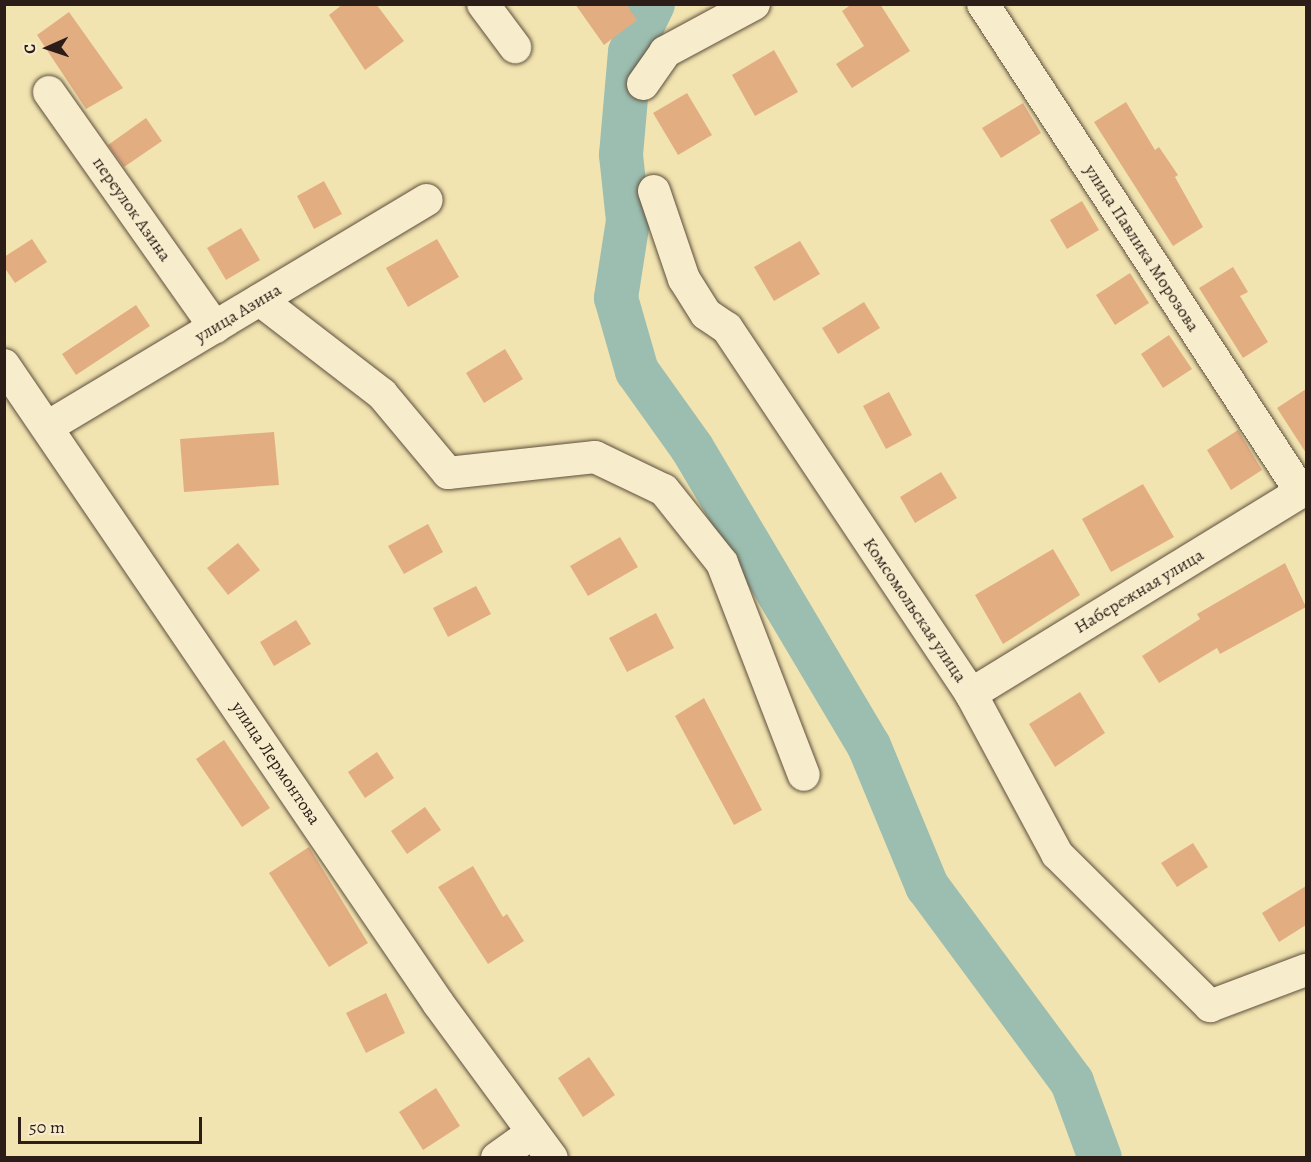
<!DOCTYPE html>
<meta charset="utf-8">
<style>
body{margin:0}
#map{position:relative;width:1311px;height:1162px;overflow:hidden;background:#f2e4b0;font-family:Alegreya,serif}
div>[style]{position:absolute}
.river>*{height:44px;margin:-22px;padding:0 22px;transform-origin:22px;border-radius:22px;background:#9cbeb0}
.building>*{inset:0;background:#e3ad82}
.roads{filter:drop-shadow(0 0 2px #5e4f3e) drop-shadow(0 0 2px #5e4f3e)}
.minor>*{height:32px;margin:-16px;padding:0 16px;transform-origin:16px;border-radius:16px;background:#f7edcc}
span{translate:-50% -50%;white-space:nowrap;text-align:center;line-height:1.15;-webkit-text-stroke:5px #f7edcc;paint-order:stroke}
.street-label{font-size:18px;color:#2c1d18}
.frame{position:absolute;inset:0;border:6px solid #2c1d18;pointer-events:none}
.north{position:absolute;left:18px;top:18px;width:60px;height:60px;-webkit-text-stroke:4px #f7edcc;paint-order:stroke;rotate:267deg;font-size:16px;font-weight:700;line-height:24px;text-align:center;color:#2c1d18}
.north::after{content:'';display:block;margin:auto;width:21px;height:27px;background:#2c1d18;clip-path:polygon(50% 0,100% 100%,50% 72%,0 100%)}
.scale{position:absolute;left:18px;top:1117px;width:184px;height:27px;box-sizing:border-box;border:3px solid #2c1d18;border-top:0;padding-left:8px;font-size:18px;line-height:21px;white-space:nowrap;color:#2c1d18;-webkit-text-stroke:4px #f7edcc;paint-order:stroke}
</style>
<div id="map">
<div class="river">
<div style="left:653px;top:4px;width:53px;rotate:115.6deg"></div>
<div style="left:630px;top:52px;width:103px;rotate:95deg"></div>
<div style="left:621px;top:155px;width:66px;rotate:83.9deg"></div>
<div style="left:628px;top:221px;width:78px;rotate:98.9deg"></div>
<div style="left:616px;top:298px;width:76px;rotate:74deg"></div>
<div style="left:637px;top:371px;width:95px;rotate:54.5deg"></div>
<div style="left:692px;top:448px;width:347px;rotate:59.3deg"></div>
<div style="left:869px;top:746px;width:152px;rotate:67.5deg"></div>
<div style="left:927px;top:886px;width:244px;rotate:53.5deg"></div>
<div style="left:1072px;top:1082px;width:81px;rotate:69.8deg"></div>
</div>
<div class="building">
<div style="clip-path:polygon(343px 4px,376px 4px,404px 41px,365px 70px,329px 15px)"></div>
<div style="clip-path:polygon(575px 4px,626px 4px,637px 20px,604px 45px)"></div>
<div style="clip-path:polygon(852px 4px,880px 4px,910px 51px,852px 88px,836px 64px,864px 46px,842px 11px)"></div>
<div style="clip-path:polygon(69px 12px,123px 88px,86px 109px,37px 35px)"></div>
<div style="clip-path:polygon(774px 50px,798px 92px,755px 116px,732px 75px)"></div>
<div style="clip-path:polygon(687px 93px,712px 135px,678px 155px,653px 113px)"></div>
<div style="clip-path:polygon(1126px 102px,1155px 150px,1159px 147px,1178px 175px,1175px 177px,1203px 227px,1173px 246px,1094px 122px)"></div>
<div style="clip-path:polygon(1023px 103px,1041px 133px,1001px 158px,982px 128px)"></div>
<div style="clip-path:polygon(146px 118px,162px 141px,124px 167px,108px 145px)"></div>
<div style="clip-path:polygon(324px 181px,342px 214px,314px 229px,297px 196px)"></div>
<div style="clip-path:polygon(1082px 201px,1099px 230px,1067px 249px,1050px 220px)"></div>
<div style="clip-path:polygon(241px 228px,260px 260px,226px 280px,207px 248px)"></div>
<div style="clip-path:polygon(32px 239px,47px 262px,15px 283px,4px 267px,4px 257px)"></div>
<div style="clip-path:polygon(437px 239px,459px 277px,408px 307px,386px 268px)"></div>
<div style="clip-path:polygon(800px 241px,820px 274px,774px 301px,754px 267px)"></div>
<div style="clip-path:polygon(1233px 267px,1248px 292px,1240px 296px,1268px 342px,1243px 358px,1199px 288px)"></div>
<div style="clip-path:polygon(1130px 273px,1149px 303px,1115px 325px,1096px 295px)"></div>
<div style="clip-path:polygon(864px 302px,880px 328px,838px 354px,822px 328px)"></div>
<div style="clip-path:polygon(136px 305px,150px 326px,76px 375px,62px 354px)"></div>
<div style="clip-path:polygon(1169px 335px,1192px 369px,1163px 388px,1141px 354px)"></div>
<div style="clip-path:polygon(505px 349px,523px 379px,484px 403px,466px 373px)"></div>
<div style="clip-path:polygon(1306px 389px,1306px 453px,1277px 408px)"></div>
<div style="clip-path:polygon(889px 392px,912px 435px,886px 449px,863px 406px)"></div>
<div style="clip-path:polygon(1238px 430px,1262px 470px,1231px 490px,1207px 450px)"></div>
<div style="clip-path:polygon(274px 432px,279px 485px,184px 492px,180px 439px)"></div>
<div style="clip-path:polygon(941px 472px,957px 498px,915px 523px,900px 497px)"></div>
<div style="clip-path:polygon(1143px 484px,1174px 537px,1111px 572px,1082px 519px)"></div>
<div style="clip-path:polygon(428px 524px,443px 552px,404px 574px,388px 546px)"></div>
<div style="clip-path:polygon(620px 537px,638px 567px,588px 596px,570px 566px)"></div>
<div style="clip-path:polygon(238px 543px,260px 570px,228px 595px,207px 568px)"></div>
<div style="clip-path:polygon(1053px 549px,1080px 595px,1003px 644px,975px 595px)"></div>
<div style="clip-path:polygon(1285px 563px,1306px 607px,1220px 654px,1217px 648px,1159px 683px,1142px 656px,1200px 619px,1197px 614px)"></div>
<div style="clip-path:polygon(476px 586px,491px 614px,448px 637px,433px 608px)"></div>
<div style="clip-path:polygon(656px 613px,674px 648px,627px 672px,609px 638px)"></div>
<div style="clip-path:polygon(296px 620px,311px 644px,274px 666px,260px 642px)"></div>
<div style="clip-path:polygon(1080px 692px,1105px 733px,1055px 767px,1029px 724px)"></div>
<div style="clip-path:polygon(704px 698px,762px 810px,734px 825px,675px 716px)"></div>
<div style="clip-path:polygon(224px 740px,270px 808px,242px 827px,196px 759px)"></div>
<div style="clip-path:polygon(377px 752px,394px 778px,365px 798px,348px 772px)"></div>
<div style="clip-path:polygon(425px 807px,441px 830px,407px 854px,391px 831px)"></div>
<div style="clip-path:polygon(1193px 843px,1208px 867px,1177px 887px,1161px 863px)"></div>
<div style="clip-path:polygon(309px 847px,368px 943px,329px 967px,269px 873px)"></div>
<div style="clip-path:polygon(473px 866px,503px 917px,507px 914px,524px 941px,488px 964px,438px 887px)"></div>
<div style="clip-path:polygon(1306px 886px,1306px 925px,1279px 942px,1262px 913px)"></div>
<div style="clip-path:polygon(386px 993px,405px 1033px,366px 1053px,346px 1013px)"></div>
<div style="clip-path:polygon(589px 1057px,615px 1095px,583px 1117px,558px 1078px)"></div>
<div style="clip-path:polygon(436px 1088px,460px 1126px,423px 1150px,399px 1112px)"></div>
</div>
<div class="roads">
<div class="minor">
<div style="left:483px;top:4px;width:54px;rotate:53.3deg"></div>
<div style="left:983px;top:4px;width:582px;rotate:56.91deg"></div>
<div style="left:643px;top:84px;width:39px;rotate:-55deg"></div>
<div style="left:665px;top:52px;width:101px;rotate:-28.3deg"></div>
<div style="left:49px;top:92px;width:288px;rotate:54.8deg"></div>
<div style="left:654px;top:191px;width:93px;rotate:71.2deg"></div>
<div style="left:684px;top:279px;width:41px;rotate:57.8deg"></div>
<div style="left:706px;top:314px;width:25px;rotate:34deg"></div>
<div style="left:727px;top:328px;width:440px;rotate:56.3deg"></div>
<div style="left:971px;top:694px;width:182px;rotate:61.7deg"></div>
<div style="left:1057px;top:854px;width:216px;rotate:44.8deg"></div>
<div style="left:1210px;top:1006px;width:103px;rotate:-20.6deg"></div>
<div style="left:260px;top:300px;width:154px;rotate:37.6deg"></div>
<div style="left:382px;top:394px;width:103px;rotate:50.1deg"></div>
<div style="left:448px;top:473px;width:148px;rotate:-6.2deg"></div>
<div style="left:595px;top:457px;width:76px;rotate:25.6deg"></div>
<div style="left:664px;top:490px;width:93px;rotate:51.5deg"></div>
<div style="left:722px;top:563px;width:227px;rotate:68.9deg"></div>
<div style="left:4px;top:365px;width:772px;rotate:55.77deg"></div>
<div style="left:438px;top:1003px;width:192px;rotate:53.7deg"></div>
<div style="left:49px;top:426px;width:440px;rotate:-30.9deg"></div>
<div style="left:971px;top:694px;width:393px;rotate:-31.5deg"></div>
<div style="left:497px;top:1158px;width:43px;rotate:-35.5deg"></div>
</div>
</div>
<div class="street-label">
<span style="left:132px;top:209px;rotate:55deg">переулок Азина</span>
<span style="left:1142px;top:248px;rotate:57deg">улица Павлика Морозова</span>
<span style="left:238px;top:313px;rotate:-31deg">улица Азина</span>
<span style="left:1139px;top:591px;rotate:-31deg">Набережная улица</span>
<span style="left:915px;top:610px;rotate:56deg">Комсомольская улица</span>
<span style="left:276px;top:763px;rotate:56deg">улица Лермонтова</span>
</div>
<div class="frame"></div>
<div class="north">С</div>
<div class="scale">50 m</div>
</div>
